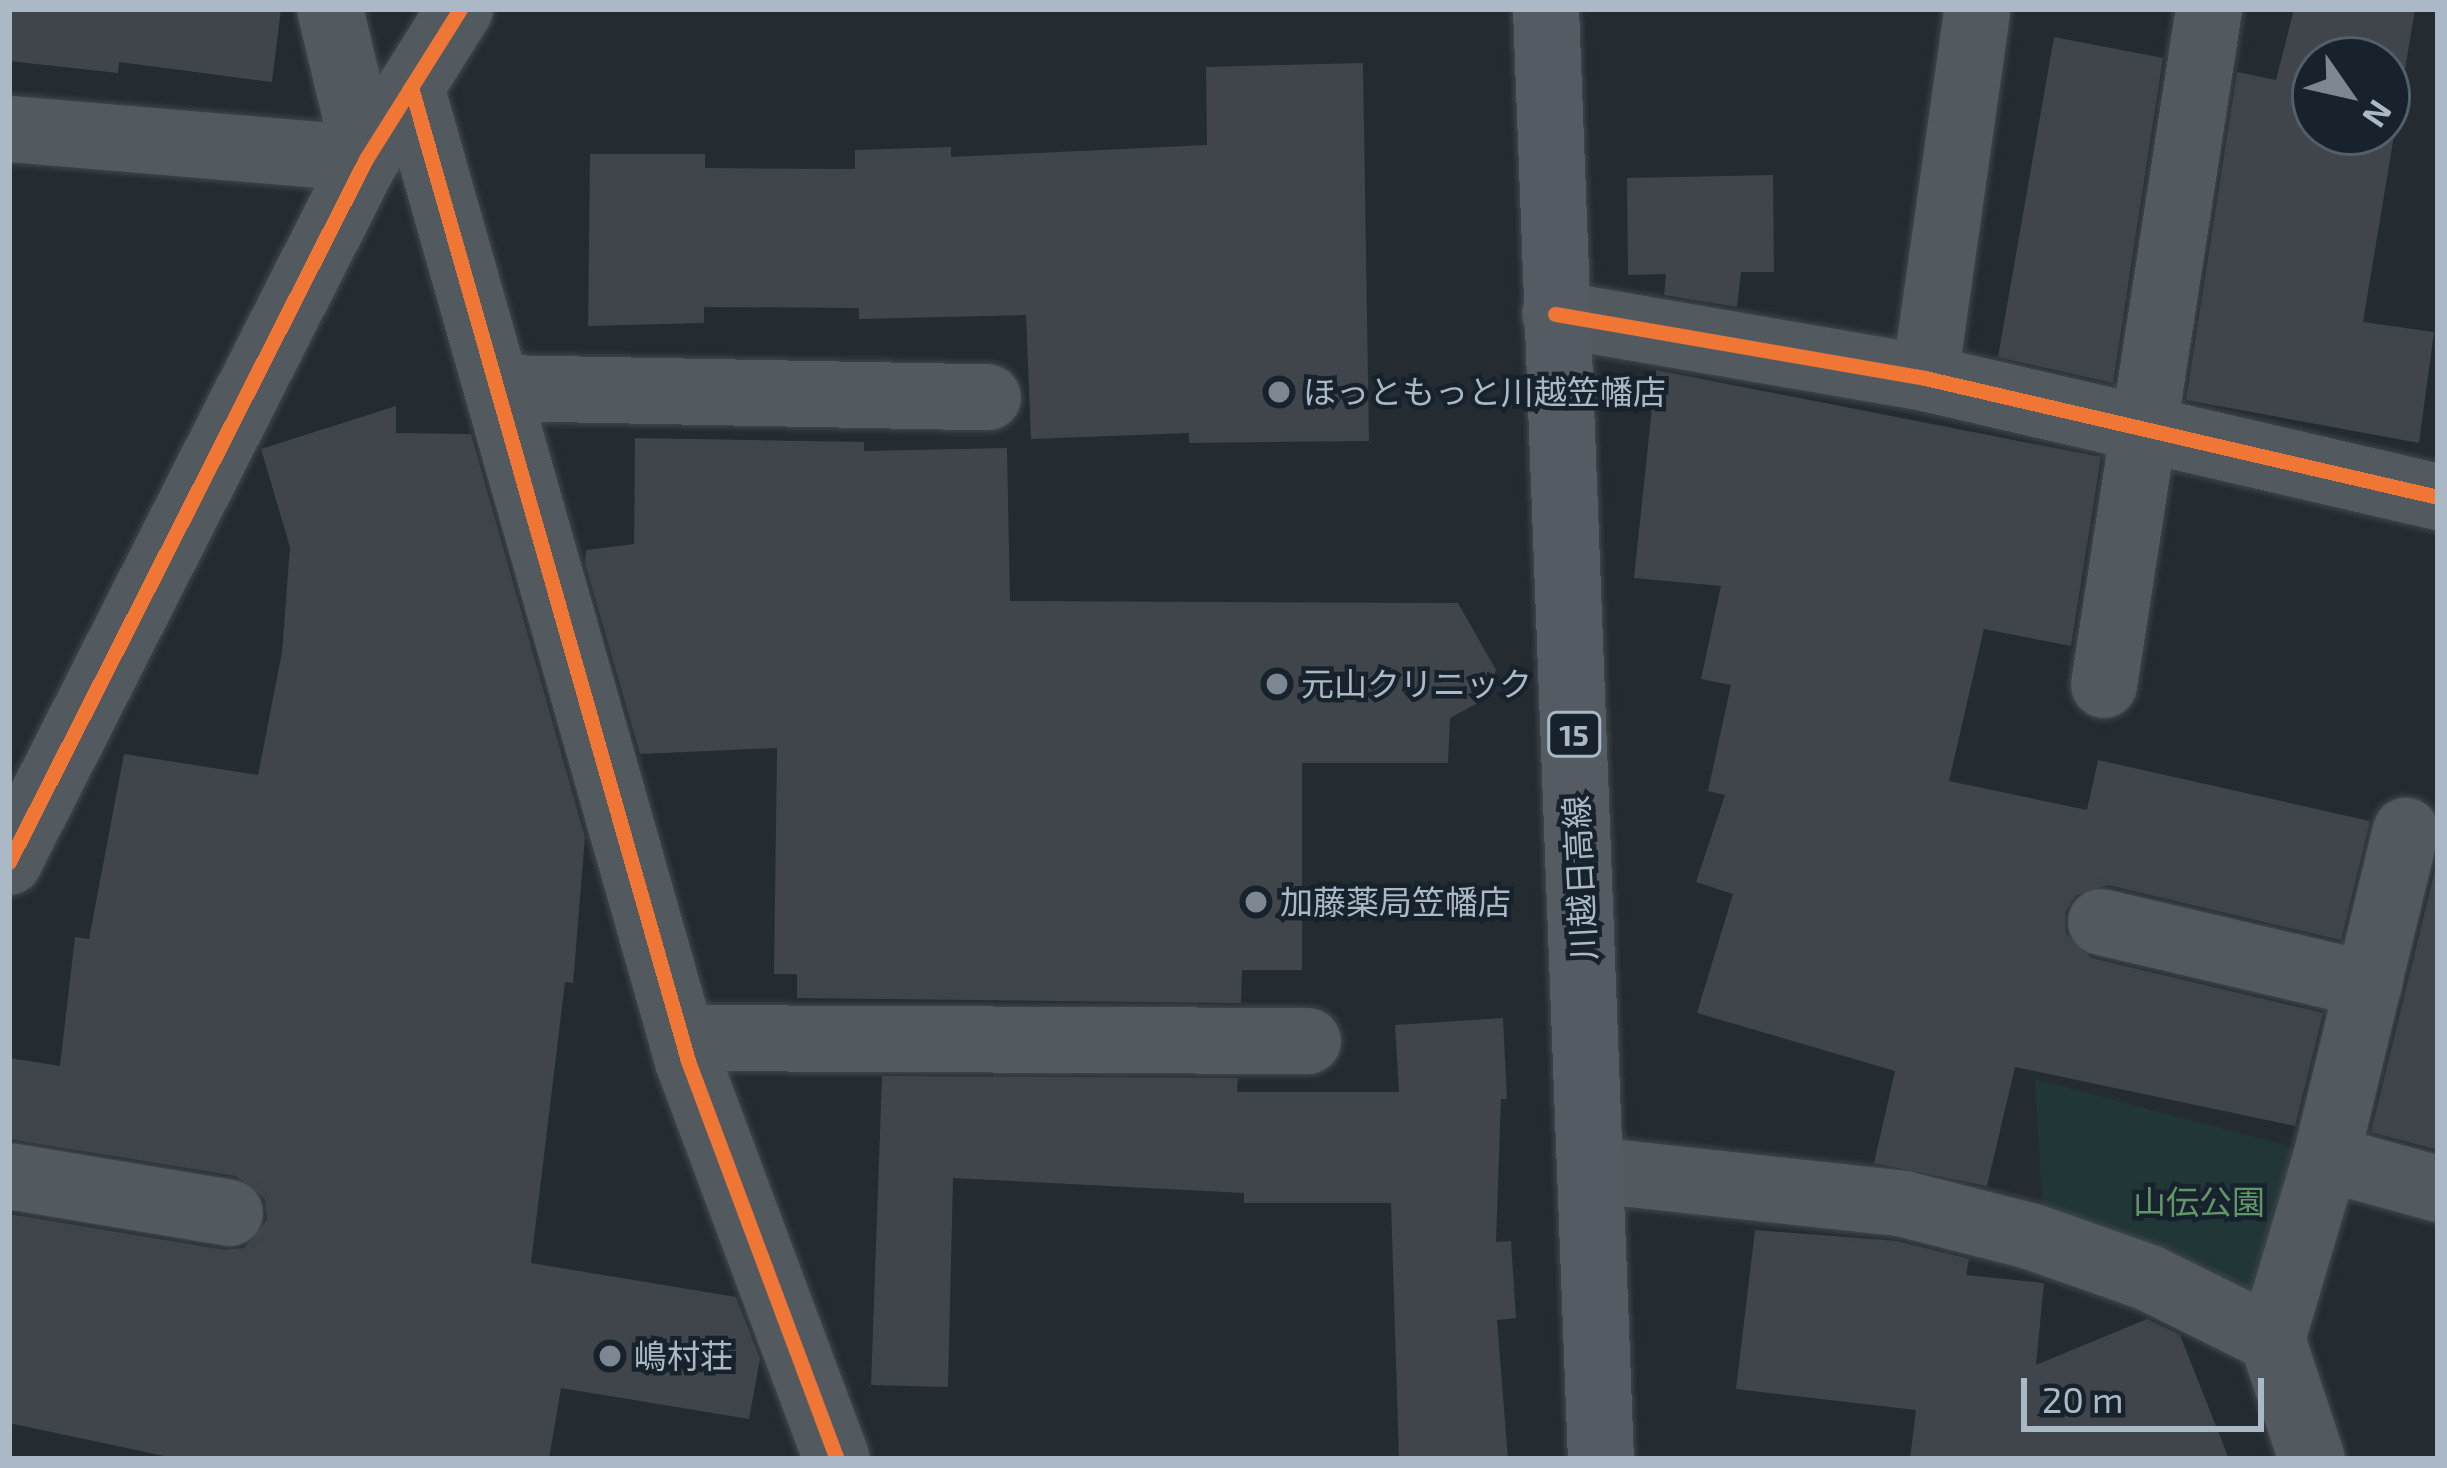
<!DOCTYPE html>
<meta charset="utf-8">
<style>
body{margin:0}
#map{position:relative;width:2447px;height:1468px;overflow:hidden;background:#242b31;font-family:"Exo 2","Noto Sans JP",sans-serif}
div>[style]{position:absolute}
.green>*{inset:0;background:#213637}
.building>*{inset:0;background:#3f454b}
.roads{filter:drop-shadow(0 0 3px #42474c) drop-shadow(0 0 3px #42474c)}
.minor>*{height:66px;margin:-33px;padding:0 33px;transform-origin:33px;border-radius:33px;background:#525a60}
.major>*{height:66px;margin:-33px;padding:0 33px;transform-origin:33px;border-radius:33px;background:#555b62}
.cycleway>*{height:15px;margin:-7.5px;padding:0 7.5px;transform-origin:7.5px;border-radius:7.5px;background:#f07635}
.dots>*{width:33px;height:33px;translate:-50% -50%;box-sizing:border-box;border:6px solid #17222c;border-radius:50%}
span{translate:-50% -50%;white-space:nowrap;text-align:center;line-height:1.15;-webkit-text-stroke:9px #17222c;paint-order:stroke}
.shield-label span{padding:3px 9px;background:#17222c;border:3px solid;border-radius:9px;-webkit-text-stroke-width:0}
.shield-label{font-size:30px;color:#abb8c5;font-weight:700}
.poi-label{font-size:33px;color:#abb8c5}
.left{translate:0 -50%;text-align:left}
.street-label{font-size:33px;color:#abb8c5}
.park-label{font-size:33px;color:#619668}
.frame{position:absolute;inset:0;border:12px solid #abb8c5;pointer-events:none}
.north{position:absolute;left:2291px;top:36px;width:120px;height:120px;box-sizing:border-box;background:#17222c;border:3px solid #525e69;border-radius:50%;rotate:124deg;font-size:33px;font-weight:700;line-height:48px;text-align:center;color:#abb8c5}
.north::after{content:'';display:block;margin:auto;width:42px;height:54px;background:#7c8791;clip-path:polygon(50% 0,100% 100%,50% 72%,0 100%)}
.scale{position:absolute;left:2021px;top:1378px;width:243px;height:54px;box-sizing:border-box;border:6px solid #abb8c5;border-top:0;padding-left:15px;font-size:36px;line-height:42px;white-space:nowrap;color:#abb8c5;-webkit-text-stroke:9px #17222c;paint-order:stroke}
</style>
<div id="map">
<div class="green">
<div style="clip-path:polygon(2035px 1079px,2308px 1151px,2259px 1312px,2043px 1217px)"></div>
</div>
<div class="building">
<div style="clip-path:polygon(9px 9px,281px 9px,272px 82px,119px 62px,118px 73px,9px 61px)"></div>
<div style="clip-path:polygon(evenodd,2294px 9px,2415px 9px,2363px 322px,2434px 332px,2419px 443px,2186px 400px,2237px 72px,2276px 80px,2294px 9px,2315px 60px,2387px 60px,2387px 132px,2315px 132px,2315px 60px)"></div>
<div style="clip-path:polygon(2054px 37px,2163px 58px,2113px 383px,1998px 357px)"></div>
<div style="clip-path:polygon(1363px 63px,1369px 441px,1189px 443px,1189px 433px,1031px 439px,1026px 315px,859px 319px,859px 308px,704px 307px,704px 323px,588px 326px,590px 154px,705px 154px,705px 168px,855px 169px,855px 150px,951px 147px,951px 157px,1207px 145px,1206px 67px)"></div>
<div style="clip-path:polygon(1773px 175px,1774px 272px,1741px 272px,1737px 307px,1664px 295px,1666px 274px,1628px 275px,1627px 178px)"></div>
<div style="clip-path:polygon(1656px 370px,2101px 457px,2071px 646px,1984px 629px,1949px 781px,2087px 810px,2098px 760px,2370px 821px,2341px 940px,2108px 885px,2075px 896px,2065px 912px,2066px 934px,2091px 958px,2323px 1013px,2295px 1126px,2015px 1067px,1987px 1186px,1874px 1163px,1895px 1071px,1697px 1013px,1733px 894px,1696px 882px,1725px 795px,1708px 791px,1731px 685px,1701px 679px,1721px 586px,1634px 578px)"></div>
<div style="clip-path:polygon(396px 406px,396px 433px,471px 434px,585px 837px,573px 983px,565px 982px,531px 1263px,736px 1297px,760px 1359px,749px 1419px,561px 1388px,549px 1459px,178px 1459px,9px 1423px,9px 1214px,225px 1250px,244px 1248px,267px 1220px,265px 1199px,236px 1176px,9px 1139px,9px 1058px,60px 1066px,75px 937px,89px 939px,124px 754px,258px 775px,282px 652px,290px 547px,261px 449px)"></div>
<div style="clip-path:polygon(635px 438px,864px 442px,864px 451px,1007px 448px,1010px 601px,1458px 603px,1496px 670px,1485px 699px,1450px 718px,1448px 763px,1302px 763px,1302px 970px,1242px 970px,1241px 1003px,797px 998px,797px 974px,774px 974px,777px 748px,640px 754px,585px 563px,586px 550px,634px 544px)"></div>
<div style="clip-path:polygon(2438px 858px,2438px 1150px,2371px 1132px)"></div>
<div style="clip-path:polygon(1503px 1018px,1507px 1099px,1501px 1099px,1496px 1242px,1511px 1241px,1516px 1318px,1497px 1320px,1508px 1459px,1399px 1459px,1391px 1203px,1244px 1203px,1244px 1193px,953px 1178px,948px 1387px,871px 1385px,882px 1076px,1238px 1078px,1237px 1092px,1399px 1092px,1395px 1025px)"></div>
<div style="clip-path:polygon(1755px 1230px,1897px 1241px,1969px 1259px,1966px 1275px,2044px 1283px,2036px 1365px,2147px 1319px,2180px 1335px,2229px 1459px,1910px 1459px,1916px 1410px,1736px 1389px)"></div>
</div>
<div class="roads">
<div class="minor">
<div style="left:411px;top:87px;width:1013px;rotate:74.12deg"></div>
<div style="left:688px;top:1061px;width:425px;rotate:69.5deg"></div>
<div style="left:9px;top:129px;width:358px;rotate:4.8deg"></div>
<div style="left:366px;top:159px;width:154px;rotate:-103.5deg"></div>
<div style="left:1555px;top:314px;width:375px;rotate:9.8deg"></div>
<div style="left:1925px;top:378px;width:527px;rotate:13.06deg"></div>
<div style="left:1925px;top:378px;width:368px;rotate:-81.9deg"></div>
<div style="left:500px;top:388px;width:488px;rotate:1.1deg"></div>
<div style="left:2104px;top:685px;width:684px;rotate:-81.17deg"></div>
<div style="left:9px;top:862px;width:788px;rotate:-63.08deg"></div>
<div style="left:366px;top:159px;width:177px;rotate:-57.9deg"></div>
<div style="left:2101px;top:922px;width:275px;rotate:13.2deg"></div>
<div style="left:684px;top:1038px;width:624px;rotate:0.28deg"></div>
<div style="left:2326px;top:1158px;width:337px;rotate:-76.3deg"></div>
<div style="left:1593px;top:1170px;width:313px;rotate:6.2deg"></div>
<div style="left:1904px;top:1204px;width:130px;rotate:14.3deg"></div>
<div style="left:2030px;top:1236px;width:126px;rotate:19.4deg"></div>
<div style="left:2149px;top:1278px;width:137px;rotate:26.4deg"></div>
<div style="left:2272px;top:1339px;width:126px;rotate:71.6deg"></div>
<div style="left:9px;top:1176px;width:224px;rotate:9.5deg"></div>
<div style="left:2272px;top:1339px;width:189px;rotate:-73.4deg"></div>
<div style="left:2326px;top:1158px;width:116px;rotate:15.5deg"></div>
</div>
<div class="major">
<div style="left:1546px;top:9px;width:1451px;rotate:87.83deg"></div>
</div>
</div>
<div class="cycleway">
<div style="left:411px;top:87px;width:1013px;rotate:74.12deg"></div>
<div style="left:688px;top:1061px;width:425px;rotate:69.5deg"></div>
<div style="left:1555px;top:314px;width:375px;rotate:9.8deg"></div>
<div style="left:1925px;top:378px;width:527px;rotate:13.06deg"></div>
<div style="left:9px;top:862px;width:788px;rotate:-63.08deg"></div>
<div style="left:366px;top:159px;width:177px;rotate:-57.9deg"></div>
</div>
<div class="dots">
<div style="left:1279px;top:392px;background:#7c8791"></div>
<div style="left:1277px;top:684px;background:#7c8791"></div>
<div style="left:1256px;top:902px;background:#7c8791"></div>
<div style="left:610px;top:1356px;background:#7c8791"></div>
</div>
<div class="shield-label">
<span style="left:1574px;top:734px">15</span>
</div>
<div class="poi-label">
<span class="left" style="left:1303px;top:392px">ほっともっと川越笠幡店</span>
<span class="left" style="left:1301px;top:684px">元山クリニック</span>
<span class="left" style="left:1280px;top:902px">加藤薬局笠幡店</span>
<span class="left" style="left:634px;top:1356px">嶋村荘</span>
</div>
<div class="street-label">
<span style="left:1580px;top:878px;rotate:-93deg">川越日高線</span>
</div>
<div class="park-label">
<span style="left:2199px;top:1202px">山伝公園</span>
</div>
<div class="frame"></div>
<div class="north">N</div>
<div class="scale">20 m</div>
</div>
